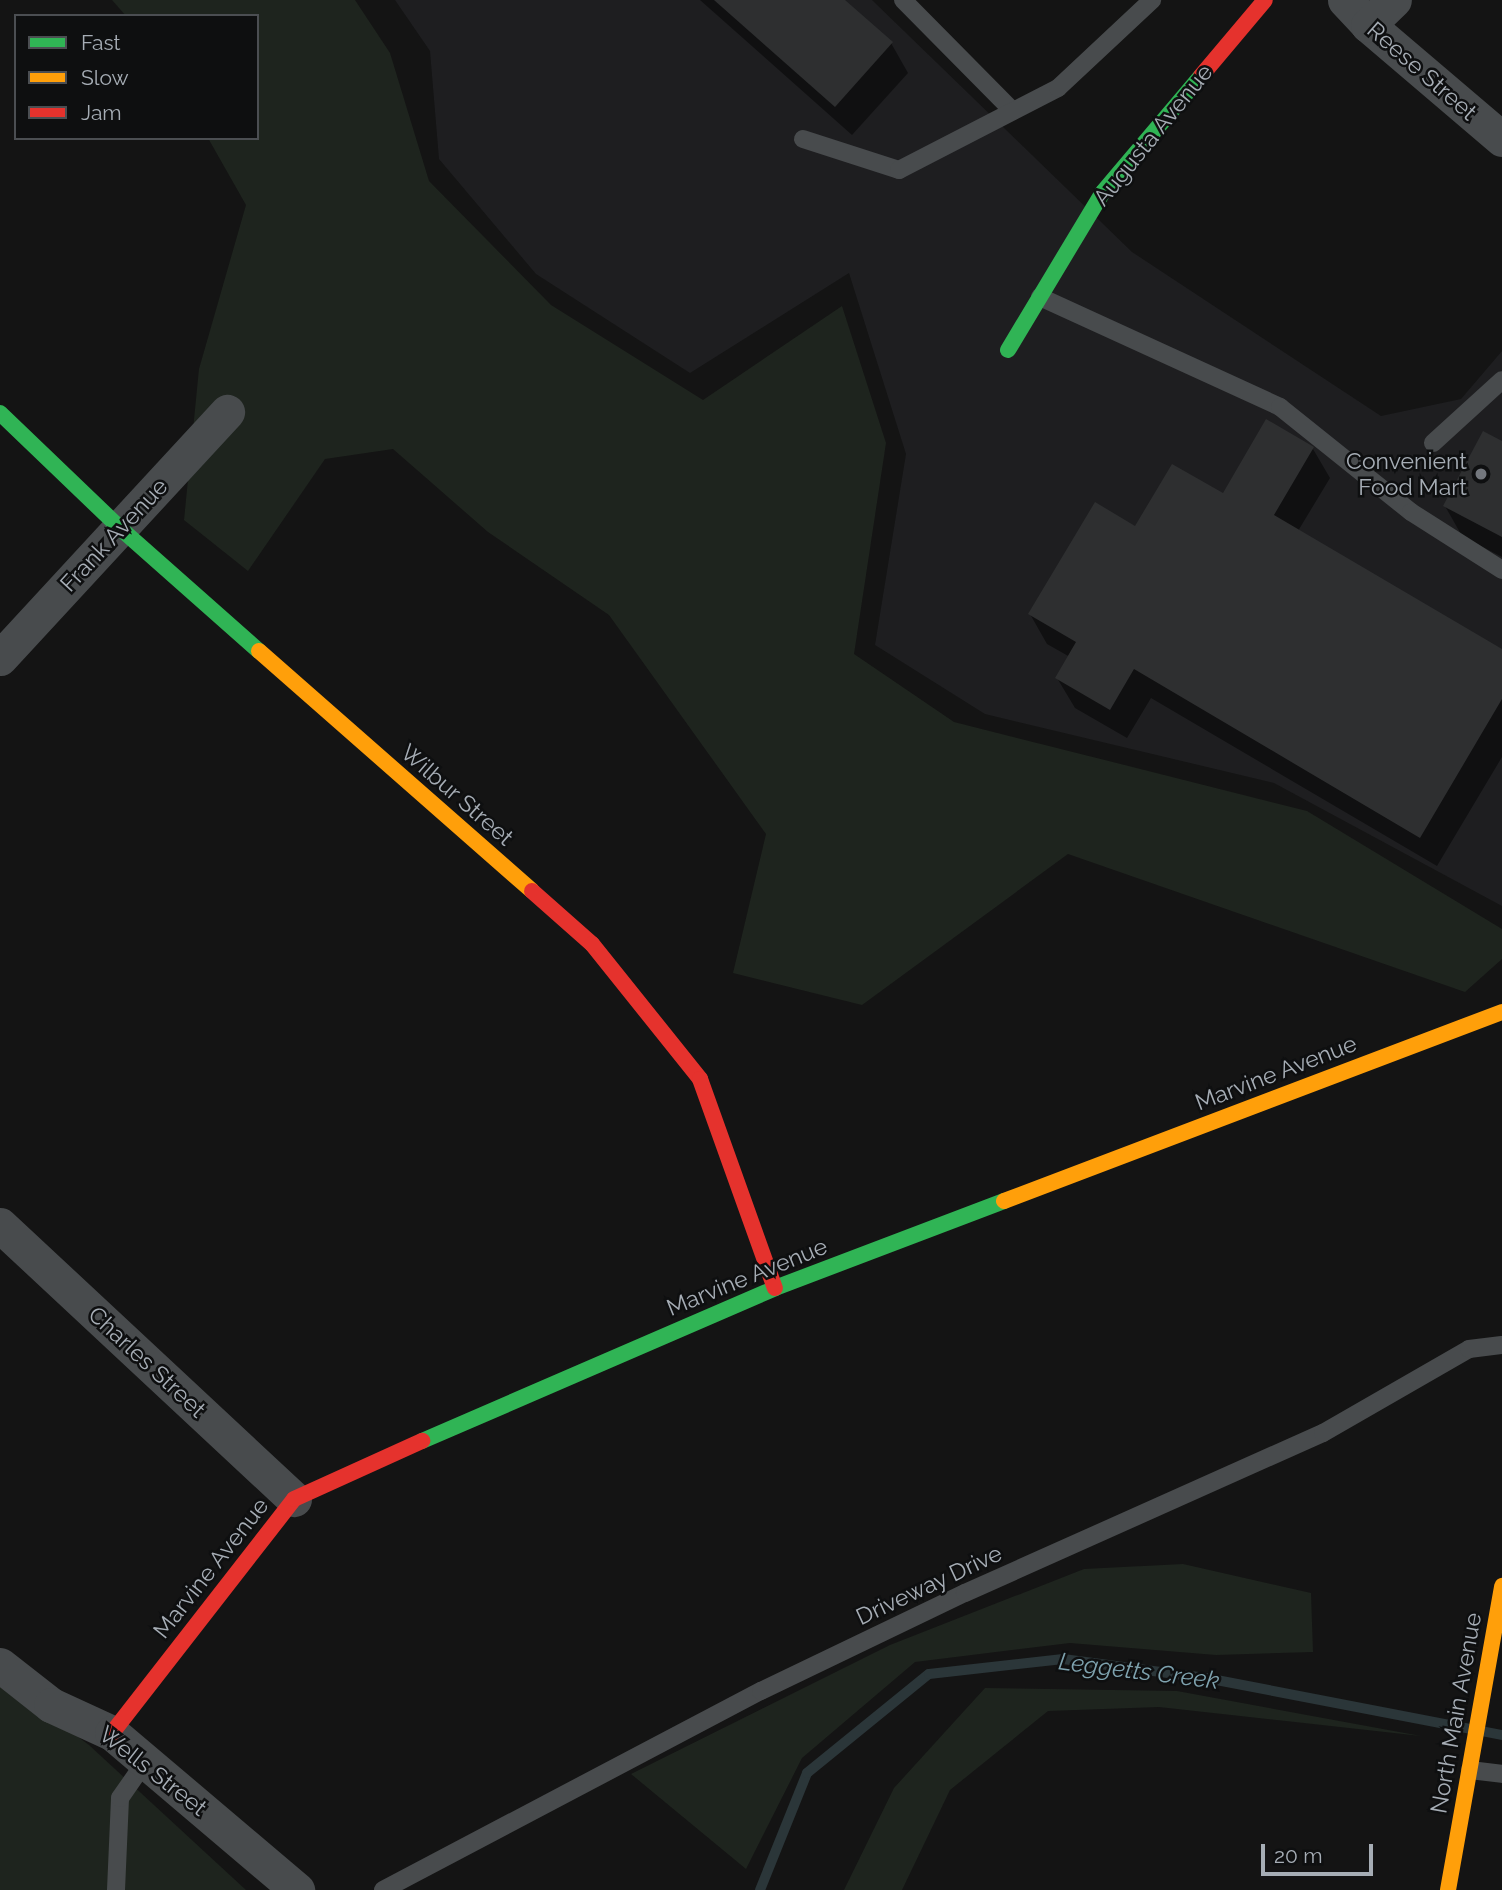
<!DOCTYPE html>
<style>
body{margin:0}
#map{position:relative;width:1502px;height:1890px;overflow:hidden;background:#141414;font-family:Raleway,sans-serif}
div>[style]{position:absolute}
.built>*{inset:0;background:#1e1e20}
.green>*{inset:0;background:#1e241e}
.shadow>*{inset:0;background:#0007}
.stream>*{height:10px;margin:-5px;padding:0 5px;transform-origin:5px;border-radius:5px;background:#2b3639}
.building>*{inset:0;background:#2e2f30}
.lane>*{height:18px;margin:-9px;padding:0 9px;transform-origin:9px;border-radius:9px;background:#484b4d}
.street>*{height:35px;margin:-17.5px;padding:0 17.5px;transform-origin:17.5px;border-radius:17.5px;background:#484b4d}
.fast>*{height:16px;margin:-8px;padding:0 8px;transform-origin:8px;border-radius:8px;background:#30b455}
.slow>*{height:16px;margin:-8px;padding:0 8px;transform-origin:8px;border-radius:8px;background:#ff9f0a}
.jam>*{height:16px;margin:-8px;padding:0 8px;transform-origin:8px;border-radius:8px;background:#e5322d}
.dots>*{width:19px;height:19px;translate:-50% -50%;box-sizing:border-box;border:4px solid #0e0f10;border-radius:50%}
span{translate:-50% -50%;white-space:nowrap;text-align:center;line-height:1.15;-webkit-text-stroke:5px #0e0f10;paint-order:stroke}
.street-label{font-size:23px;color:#a6adb5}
.poi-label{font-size:23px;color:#a6adb5}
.right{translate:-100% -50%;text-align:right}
.water-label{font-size:24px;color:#7ea2ae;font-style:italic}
.legend{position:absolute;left:14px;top:14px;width:245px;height:126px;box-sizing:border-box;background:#0e0f10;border:2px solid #4b4e52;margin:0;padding:9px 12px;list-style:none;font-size:21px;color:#a6adb5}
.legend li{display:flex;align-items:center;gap:14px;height:35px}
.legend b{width:35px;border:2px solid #4b4e52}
.scale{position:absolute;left:1261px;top:1844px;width:112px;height:32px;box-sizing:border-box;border:4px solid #a6adb5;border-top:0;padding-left:9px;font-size:21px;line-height:24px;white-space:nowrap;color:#a6adb5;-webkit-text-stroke:5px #0e0f10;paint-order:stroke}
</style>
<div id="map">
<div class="built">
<div style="clip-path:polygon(395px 0,872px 0,1132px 252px,1381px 416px,1461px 399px,1502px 351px,1502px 906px,1274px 783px,985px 714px,875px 645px,906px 454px,849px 273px,690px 373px,536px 274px,439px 159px,430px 51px)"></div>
</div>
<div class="green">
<div style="clip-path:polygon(112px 0,355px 0,390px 53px,429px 181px,551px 305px,703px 400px,842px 306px,886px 443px,854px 654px,954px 722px,1307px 811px,1502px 929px,1502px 959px,1465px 992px,1068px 854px,862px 1005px,733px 973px,766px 834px,609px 615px,488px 532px,393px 449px,325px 459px,248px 571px,184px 520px,199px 369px,246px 205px,208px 138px,257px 138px,257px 16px,126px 16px)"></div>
<div style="clip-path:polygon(1183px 1564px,1311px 1593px,1313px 1652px,1216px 1655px,1070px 1643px,915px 1662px,802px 1758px,746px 1869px,631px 1774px,890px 1645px,1084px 1569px)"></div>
<div style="clip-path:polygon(0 1678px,89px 1745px,246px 1890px,0 1890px)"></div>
<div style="clip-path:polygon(985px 1688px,1177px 1691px,1421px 1736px,1159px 1707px,1048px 1711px,950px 1790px,902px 1890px,844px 1890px,894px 1788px)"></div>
</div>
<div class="shadow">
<div style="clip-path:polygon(700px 0,843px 0,891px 43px,908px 73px,852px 135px)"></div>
<div style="clip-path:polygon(1502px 443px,1502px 557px,1462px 536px,1445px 506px)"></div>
<div style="clip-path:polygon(1313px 449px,1330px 478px,1298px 531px,1502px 651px,1502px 757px,1437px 866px,1151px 698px,1127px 738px,1075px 708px,1057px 678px,1070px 657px,1047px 644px,1030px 614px,1136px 528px,1223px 496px)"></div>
</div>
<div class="stream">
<div style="left:760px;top:1890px;width:126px;rotate:-68.1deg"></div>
<div style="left:807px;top:1773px;width:157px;rotate:-39.1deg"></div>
<div style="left:929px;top:1674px;width:135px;rotate:-6.4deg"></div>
<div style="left:1063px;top:1659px;width:144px;rotate:7.6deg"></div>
<div style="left:1206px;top:1678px;width:301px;rotate:10.9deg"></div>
</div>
<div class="building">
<div style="clip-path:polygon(714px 0,845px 0,893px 42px,835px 107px)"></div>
<div style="clip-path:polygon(1266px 419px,1314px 447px,1274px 515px,1502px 649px,1502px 699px,1420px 838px,1134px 669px,1110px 710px,1055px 678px,1076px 642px,1028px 614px,1095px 502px,1135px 526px,1172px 464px,1223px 493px)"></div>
<div style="clip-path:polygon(1483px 431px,1502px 441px,1502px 537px,1443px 506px)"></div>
</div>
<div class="lane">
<div style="left:903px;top:0;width:156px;rotate:45.3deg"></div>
<div style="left:803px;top:139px;width:101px;rotate:17.9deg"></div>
<div style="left:899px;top:170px;width:179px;rotate:-27.3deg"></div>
<div style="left:1058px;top:88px;width:129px;rotate:-43.1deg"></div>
<div style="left:1040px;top:297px;width:264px;rotate:24.6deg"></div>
<div style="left:1280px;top:407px;width:168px;rotate:38.7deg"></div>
<div style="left:1411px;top:512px;width:108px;rotate:32.5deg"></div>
<div style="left:1433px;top:443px;width:93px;rotate:-42.4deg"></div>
<div style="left:1470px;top:1770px;width:32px;rotate:7deg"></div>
<div style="left:116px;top:1890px;width:92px;rotate:-87.5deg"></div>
<div style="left:120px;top:1798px;width:44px;rotate:-55.2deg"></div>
<div style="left:383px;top:1890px;width:427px;rotate:-27.8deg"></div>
<div style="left:761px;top:1691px;width:226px;rotate:-25.7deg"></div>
<div style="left:965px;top:1593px;width:392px;rotate:-24.1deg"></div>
<div style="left:1323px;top:1433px;width:168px;rotate:-29.9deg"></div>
<div style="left:1469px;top:1349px;width:33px;rotate:-7deg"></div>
</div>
<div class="street">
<div style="left:1345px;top:0;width:34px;rotate:47deg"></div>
<div style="left:1368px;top:25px;width:176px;rotate:40.4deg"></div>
<div style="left:1368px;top:25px;width:36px;rotate:-44deg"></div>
<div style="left:0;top:658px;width:335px;rotate:-47.3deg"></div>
<div style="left:0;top:1225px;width:402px;rotate:43deg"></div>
<div style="left:0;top:1665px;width:65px;rotate:38.1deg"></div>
<div style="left:51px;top:1705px;width:67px;rotate:24.7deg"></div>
<div style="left:112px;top:1733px;width:243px;rotate:40.3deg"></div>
</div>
<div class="fast">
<div style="left:1008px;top:350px;width:184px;rotate:-59deg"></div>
<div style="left:1103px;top:192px;width:152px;rotate:-49.8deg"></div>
<div style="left:0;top:413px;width:168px;rotate:43.8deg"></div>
<div style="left:121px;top:529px;width:184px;rotate:41.5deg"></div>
<div style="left:422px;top:1441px;width:385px;rotate:-23.4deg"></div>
<div style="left:775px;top:1288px;width:245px;rotate:-20.8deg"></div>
</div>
<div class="slow">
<div style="left:259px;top:651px;width:363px;rotate:41.3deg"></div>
<div style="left:1004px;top:1201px;width:533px;rotate:-20.78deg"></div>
<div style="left:1448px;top:1890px;width:309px;rotate:-79.9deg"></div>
</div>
<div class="jam">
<div style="left:1201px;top:76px;width:99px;rotate:-49.9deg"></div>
<div style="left:532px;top:891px;width:80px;rotate:41.5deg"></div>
<div style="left:592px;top:944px;width:173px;rotate:51.3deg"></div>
<div style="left:700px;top:1079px;width:222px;rotate:70.3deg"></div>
<div style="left:112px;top:1733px;width:296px;rotate:-52.1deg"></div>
<div style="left:294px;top:1499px;width:141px;rotate:-24.4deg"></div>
</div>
<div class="dots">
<div style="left:1481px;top:474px;background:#73777d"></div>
</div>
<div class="street-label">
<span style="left:1422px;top:71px;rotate:41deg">Reese Street</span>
<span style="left:1153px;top:135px;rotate:-51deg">Augusta Avenue</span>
<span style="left:114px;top:535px;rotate:-47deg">Frank Avenue</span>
<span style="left:457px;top:795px;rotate:41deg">Wilbur Street</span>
<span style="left:1276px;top:1073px;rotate:-21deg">Marvine Avenue</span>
<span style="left:747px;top:1277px;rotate:-22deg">Marvine Avenue</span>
<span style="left:147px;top:1362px;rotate:43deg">Charles Street</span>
<span style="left:211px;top:1568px;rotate:-52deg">Marvine Avenue</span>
<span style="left:929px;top:1585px;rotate:-25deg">Driveway Drive</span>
<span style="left:1456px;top:1713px;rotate:-80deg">North Main Avenue</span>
<span style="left:153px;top:1771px;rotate:38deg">Wells Street</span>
</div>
<div class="poi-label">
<span class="right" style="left:1467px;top:474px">Convenient<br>Food Mart</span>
</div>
<div class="water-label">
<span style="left:1139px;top:1671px;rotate:7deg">Leggetts Creek</span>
</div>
<ul class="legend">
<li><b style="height:9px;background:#30b455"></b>Fast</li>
<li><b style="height:9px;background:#ff9f0a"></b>Slow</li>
<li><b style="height:9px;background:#e5322d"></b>Jam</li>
</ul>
<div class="scale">20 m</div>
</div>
